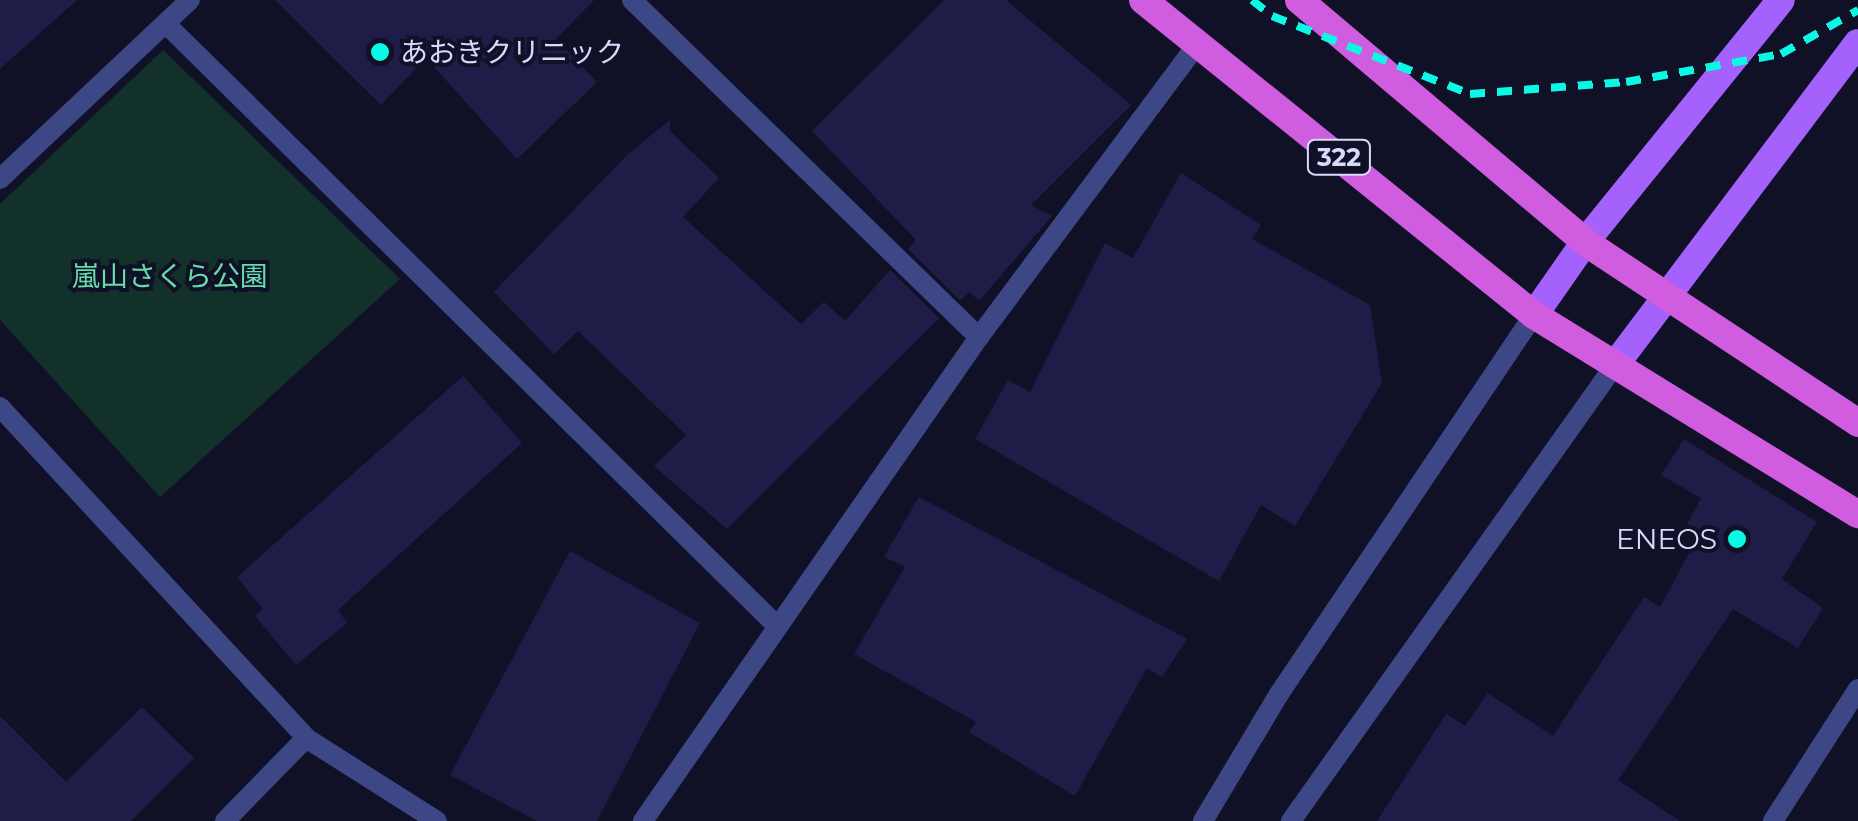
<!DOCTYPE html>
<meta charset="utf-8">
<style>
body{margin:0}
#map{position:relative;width:1858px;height:821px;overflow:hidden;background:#101127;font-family:Montserrat,"Noto Sans JP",sans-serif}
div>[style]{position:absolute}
.green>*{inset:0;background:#13312b}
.building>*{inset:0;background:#1e1d48}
.minor>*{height:20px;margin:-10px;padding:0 10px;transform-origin:10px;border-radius:10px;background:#3d4785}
.tertiary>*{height:20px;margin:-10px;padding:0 10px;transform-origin:10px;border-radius:10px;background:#3d4785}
.primary>*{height:28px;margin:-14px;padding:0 14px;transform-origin:14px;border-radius:14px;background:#a561fb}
.trunk>*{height:28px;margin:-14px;padding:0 14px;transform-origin:14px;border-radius:14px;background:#d05cdf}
.rail>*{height:8px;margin-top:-4px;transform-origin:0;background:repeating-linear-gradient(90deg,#09f9e5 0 15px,transparent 0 27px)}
.dots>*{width:28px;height:28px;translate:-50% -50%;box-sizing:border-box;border:5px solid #101127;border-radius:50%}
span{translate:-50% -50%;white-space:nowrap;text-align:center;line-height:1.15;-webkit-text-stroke:8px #101127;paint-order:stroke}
.shield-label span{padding:2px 8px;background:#101127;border:2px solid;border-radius:8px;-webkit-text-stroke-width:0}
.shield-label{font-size:25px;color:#d7dafe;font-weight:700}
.poi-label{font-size:28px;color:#d7dafe}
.left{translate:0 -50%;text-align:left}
.right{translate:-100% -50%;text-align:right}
.park-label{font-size:28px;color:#64dda9}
</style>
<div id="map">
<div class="green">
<div style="clip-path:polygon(163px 50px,400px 279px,160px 497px,0 320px,0 204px)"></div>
</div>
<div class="building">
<div style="clip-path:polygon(0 0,77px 0,0 69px)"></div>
<div style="clip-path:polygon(275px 0,594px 0,556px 39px,597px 82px,517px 159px,426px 58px,381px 105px)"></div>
<div style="clip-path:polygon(944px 0,1006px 0,1131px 105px,1031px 205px,1052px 216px,979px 301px,970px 292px,960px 300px,908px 249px,916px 240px,812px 131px)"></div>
<div style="clip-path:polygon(670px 120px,670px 131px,719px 178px,683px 217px,801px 324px,824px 302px,845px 321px,890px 270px,939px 318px,727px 529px,654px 466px,686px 435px,578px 331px,554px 354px,494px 292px,627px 155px)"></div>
<div style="clip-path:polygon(1181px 173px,1261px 225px,1252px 239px,1370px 305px,1382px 383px,1295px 526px,1261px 505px,1219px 581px,975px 439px,1008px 380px,1030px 392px,1105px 243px,1133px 258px)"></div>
<div style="clip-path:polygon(463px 376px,522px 443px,338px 610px,347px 623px,296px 665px,255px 616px,263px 609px,237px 577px)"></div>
<div style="clip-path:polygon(1684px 439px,1817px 522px,1782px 579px,1823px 608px,1798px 648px,1733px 609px,1618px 780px,1680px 821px,1377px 821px,1446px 714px,1465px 726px,1488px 693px,1553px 736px,1644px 597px,1660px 607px,1700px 533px,1687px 524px,1701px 498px,1661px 475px)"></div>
<div style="clip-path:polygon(919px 497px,1187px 639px,1162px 677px,1147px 668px,1075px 796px,969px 732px,976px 722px,854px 654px,905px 567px,884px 557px)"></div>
<div style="clip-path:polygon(570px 551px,700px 623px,597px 821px,537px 821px,450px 775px)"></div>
<div style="clip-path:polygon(142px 707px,194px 758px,131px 821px,0 821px,0 716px,66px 782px)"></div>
</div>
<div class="minor">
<div style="left:632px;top:0;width:484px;rotate:44.2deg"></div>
<div style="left:979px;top:337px;width:362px;rotate:-53.3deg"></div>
<div style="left:166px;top:24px;width:855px;rotate:44.57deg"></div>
<div style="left:0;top:179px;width:261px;rotate:-43.3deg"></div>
<div style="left:225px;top:821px;width:116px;rotate:-45.7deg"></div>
<div style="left:643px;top:821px;width:589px;rotate:-55.23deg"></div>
<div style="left:1773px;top:821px;width:157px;rotate:-57.2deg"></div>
</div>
<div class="tertiary">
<div style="left:0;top:407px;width:451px;rotate:47.2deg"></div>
<div style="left:306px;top:738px;width:155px;rotate:32.4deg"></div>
<div style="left:1203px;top:821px;width:148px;rotate:-59.1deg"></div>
<div style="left:1279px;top:694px;width:457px;rotate:-56.1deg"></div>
<div style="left:1291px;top:821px;width:559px;rotate:-54.61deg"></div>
</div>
<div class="primary">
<div style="left:1534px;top:315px;width:89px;rotate:-55.1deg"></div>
<div style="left:1585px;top:242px;width:311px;rotate:-51deg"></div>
<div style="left:1615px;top:365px;width:403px;rotate:-53deg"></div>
</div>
<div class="trunk">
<div style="left:1143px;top:0;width:502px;rotate:38.86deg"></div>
<div style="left:1534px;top:315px;width:380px;rotate:31.6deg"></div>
<div style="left:1299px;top:0;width:375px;rotate:40.2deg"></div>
<div style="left:1585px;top:242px;width:328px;rotate:33.5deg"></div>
</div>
<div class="rail">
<div style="left:1252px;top:0;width:26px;rotate:39deg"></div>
<div style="left:1272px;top:16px;width:213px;rotate:21.5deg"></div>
<div style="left:1470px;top:94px;width:156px;rotate:-4.4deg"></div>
<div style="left:1626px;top:82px;width:158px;rotate:-10.2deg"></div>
<div style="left:1781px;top:54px;width:89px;rotate:-29.7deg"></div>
</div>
<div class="dots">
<div style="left:380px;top:52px;background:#09f9e5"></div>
<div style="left:1737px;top:539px;background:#09f9e5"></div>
</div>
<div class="shield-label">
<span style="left:1339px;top:157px">322</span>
</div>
<div class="poi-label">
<span class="left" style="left:400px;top:52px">あおきクリニック</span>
<span class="right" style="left:1717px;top:539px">ENEOS</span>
</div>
<div class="park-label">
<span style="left:170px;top:276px">嵐山さくら公園</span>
</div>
</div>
